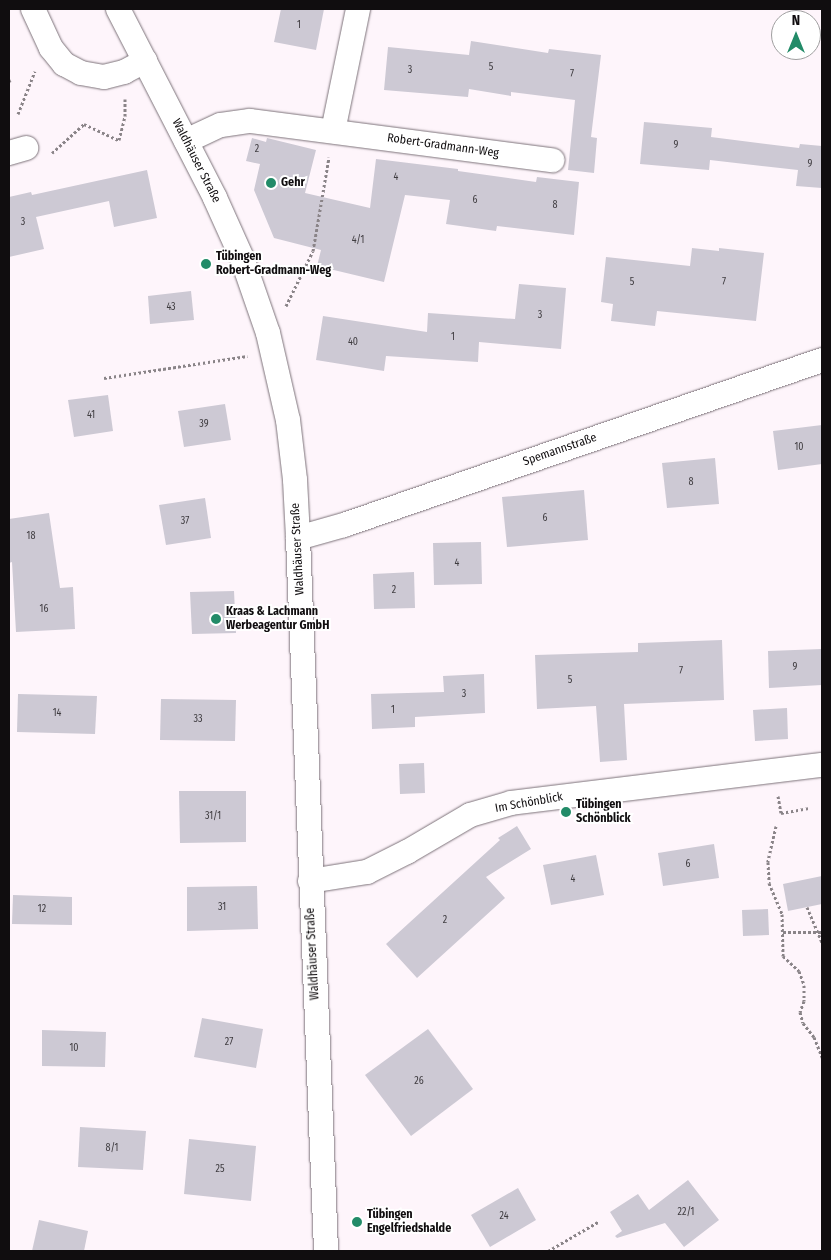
<!DOCTYPE html>
<meta charset="utf-8">
<style>
body{margin:0}
#map{position:relative;width:831px;height:1260px;overflow:hidden;background:#fef5fb;font-family:"Fira Sans Condensed",sans-serif}
div>[style]{position:absolute}
.building>*{inset:0;background:#cdc9d4}
.path>*{height:3px;margin-top:-1.5px;transform-origin:0;background:repeating-linear-gradient(90deg,#8a8488 0 2.5px,transparent 0 5px)}
.roads{filter:drop-shadow(0 0 1px #7d737a) drop-shadow(0 0 1px #7d737a)}
.street>*{height:24px;margin:-12px;padding:0 12px;transform-origin:12px;border-radius:12px;background:#fff}
.dots>*{width:14px;height:14px;translate:-50% -50%;box-sizing:border-box;border:2px solid #fff;border-radius:50%}
span{translate:-50% -50%;white-space:nowrap;text-align:center;line-height:1.15;-webkit-text-stroke:4px #fff;paint-order:stroke}
.number-label{font-size:10px;color:#3f3c40}
.number-label span{-webkit-text-stroke-width:0}
.street-label{font-size:12px;color:#100d0f}
.poi-label{font-size:12px;color:#100d0f;font-weight:700}
.left{translate:0 -50%;text-align:left}
.frame{position:absolute;inset:0;border:10px solid #100d0f;pointer-events:none}
.north{position:absolute;left:771px;top:10px;width:50px;height:50px;box-sizing:border-box;background:#fff;border:1px solid #9f9e9f;border-radius:50%;rotate:0deg;font-size:14px;font-weight:700;line-height:20px;text-align:center;color:#100d0f}
.north::after{content:'';display:block;margin:auto;width:18px;height:22px;background:#228b68;clip-path:polygon(50% 0,100% 100%,50% 72%,0 100%)}
</style>
<div id="map">
<div class="building">
<div style="clip-path:polygon(281px 9px,324px 9px,316px 50px,274px 42px)"></div>
<div style="clip-path:polygon(471px 41px,548px 53px,549px 49px,601px 55px,591px 137px,597px 138px,594px 173px,568px 170px,575px 100px,511px 92px,511px 96px,469px 89px,468px 97px,384px 90px,388px 47px,469px 55px)"></div>
<div style="clip-path:polygon(644px 122px,712px 128px,711px 137px,799px 148px,800px 144px,822px 146px,822px 188px,796px 186px,798px 170px,710px 160px,709px 170px,640px 164px)"></div>
<div style="clip-path:polygon(252px 138px,266px 142px,267px 138px,316px 150px,305px 193px,370px 208px,376px 159px,458px 169px,458px 171px,536px 182px,537px 177px,579px 182px,574px 235px,497px 226px,496px 231px,446px 224px,450px 200px,405px 195px,384px 282px,317px 266px,321px 250px,274px 238px,254px 190px,260px 164px,246px 161px)"></div>
<div style="clip-path:polygon(147px 170px,157px 218px,114px 227px,109px 201px,36px 217px,44px 249px,9px 257px,9px 197px,31px 192px,32px 195px)"></div>
<div style="clip-path:polygon(692px 248px,719px 251px,719px 248px,764px 253px,756px 321px,657px 311px,655px 326px,611px 321px,613px 304px,601px 302px,606px 257px,690px 266px)"></div>
<div style="clip-path:polygon(519px 284px,566px 288px,561px 349px,479px 342px,478px 362px,386px 356px,384px 371px,316px 360px,323px 316px,427px 332px,428px 313px,515px 319px)"></div>
<div style="clip-path:polygon(191px 291px,194px 320px,150px 324px,148px 296px)"></div>
<div style="clip-path:polygon(108px 395px,113px 431px,74px 437px,68px 400px)"></div>
<div style="clip-path:polygon(225px 404px,231px 440px,184px 447px,178px 411px)"></div>
<div style="clip-path:polygon(822px 425px,822px 464px,778px 470px,773px 431px)"></div>
<div style="clip-path:polygon(715px 458px,719px 504px,667px 508px,662px 463px)"></div>
<div style="clip-path:polygon(584px 490px,588px 540px,507px 547px,502px 497px)"></div>
<div style="clip-path:polygon(205px 498px,211px 538px,166px 545px,159px 505px)"></div>
<div style="clip-path:polygon(49px 513px,60px 588px,73px 587px,75px 629px,16px 632px,12px 562px,9px 563px,9px 519px)"></div>
<div style="clip-path:polygon(481px 542px,482px 584px,434px 585px,433px 543px)"></div>
<div style="clip-path:polygon(414px 572px,415px 608px,374px 609px,373px 574px)"></div>
<div style="clip-path:polygon(234px 591px,236px 633px,192px 634px,190px 592px)"></div>
<div style="clip-path:polygon(722px 640px,724px 700px,624px 704px,627px 760px,600px 762px,596px 706px,537px 709px,535px 655px,638px 652px,638px 643px)"></div>
<div style="clip-path:polygon(822px 649px,822px 685px,769px 688px,768px 651px)"></div>
<div style="clip-path:polygon(484px 674px,485px 713px,415px 717px,415px 727px,372px 729px,371px 694px,444px 692px,443px 676px)"></div>
<div style="clip-path:polygon(18px 694px,97px 696px,95px 734px,17px 732px)"></div>
<div style="clip-path:polygon(161px 699px,236px 700px,235px 741px,160px 740px)"></div>
<div style="clip-path:polygon(787px 708px,788px 739px,755px 741px,753px 710px)"></div>
<div style="clip-path:polygon(424px 763px,425px 793px,400px 794px,399px 764px)"></div>
<div style="clip-path:polygon(179px 791px,246px 791px,246px 842px,180px 843px)"></div>
<div style="clip-path:polygon(517px 826px,531px 849px,486px 877px,505px 898px,417px 978px,386px 944px,500px 840px,498px 838px)"></div>
<div style="clip-path:polygon(714px 844px,719px 878px,663px 886px,658px 853px)"></div>
<div style="clip-path:polygon(596px 855px,604px 895px,551px 905px,543px 865px)"></div>
<div style="clip-path:polygon(822px 876px,822px 904px,788px 911px,783px 884px)"></div>
<div style="clip-path:polygon(257px 886px,258px 929px,187px 931px,187px 887px)"></div>
<div style="clip-path:polygon(13px 895px,72px 897px,72px 925px,12px 924px)"></div>
<div style="clip-path:polygon(768px 909px,769px 935px,743px 936px,742px 910px)"></div>
<div style="clip-path:polygon(202px 1018px,263px 1029px,256px 1068px,194px 1057px)"></div>
<div style="clip-path:polygon(428px 1029px,473px 1089px,411px 1136px,365px 1075px)"></div>
<div style="clip-path:polygon(42px 1030px,106px 1032px,105px 1067px,42px 1066px)"></div>
<div style="clip-path:polygon(80px 1127px,146px 1131px,143px 1170px,78px 1167px)"></div>
<div style="clip-path:polygon(189px 1139px,256px 1146px,251px 1201px,184px 1194px)"></div>
<div style="clip-path:polygon(688px 1180px,719px 1220px,684px 1247px,665px 1223px,617px 1238px,615px 1236px,622px 1231px,610px 1212px,638px 1194px,649px 1210px)"></div>
<div style="clip-path:polygon(518px 1188px,536px 1220px,490px 1247px,471px 1215px)"></div>
<div style="clip-path:polygon(39px 1220px,88px 1231px,84px 1251px,32px 1251px)"></div>
</div>
<div class="path">
<div style="left:9px;top:81px;width:2px;rotate:-27deg"></div>
<div style="left:18px;top:114px;width:46px;rotate:-68.4deg"></div>
<div style="left:52px;top:153px;width:43px;rotate:-42.2deg"></div>
<div style="left:84px;top:124px;width:38px;rotate:25deg"></div>
<div style="left:119px;top:140px;width:25px;rotate:-76deg"></div>
<div style="left:125px;top:116px;width:17px;rotate:-90deg"></div>
<div style="left:286px;top:306px;width:61px;rotate:-63.9deg"></div>
<div style="left:313px;top:251px;width:95px;rotate:-80.3deg"></div>
<div style="left:104px;top:378px;width:145px;rotate:-8.7deg"></div>
<div style="left:778px;top:796px;width:17px;rotate:80deg"></div>
<div style="left:781px;top:813px;width:28px;rotate:-10deg"></div>
<div style="left:776px;top:826px;width:37px;rotate:103deg"></div>
<div style="left:768px;top:862px;width:21px;rotate:87deg"></div>
<div style="left:769px;top:883px;width:34px;rotate:67deg"></div>
<div style="left:782px;top:914px;width:42px;rotate:88.6deg"></div>
<div style="left:783px;top:956px;width:22px;rotate:43deg"></div>
<div style="left:799px;top:971px;width:15px;rotate:70deg"></div>
<div style="left:804px;top:985px;width:16px;rotate:90deg"></div>
<div style="left:804px;top:1001px;width:12px;rotate:110deg"></div>
<div style="left:800px;top:1012px;width:11px;rotate:75deg"></div>
<div style="left:803px;top:1023px;width:18px;rotate:52deg"></div>
<div style="left:814px;top:1037px;width:22px;rotate:68deg"></div>
<div style="left:807px;top:907px;width:39px;rotate:67deg"></div>
<div style="left:783px;top:932px;width:39px"></div>
<div style="left:548px;top:1251px;width:58px;rotate:-30.1deg"></div>
</div>
<div class="roads">
<div class="street">
<div style="left:33px;top:9px;width:43px;rotate:65.2deg"></div>
<div style="left:51px;top:48px;width:21px;rotate:51deg"></div>
<div style="left:64px;top:64px;width:19px;rotate:28deg"></div>
<div style="left:81px;top:73px;width:23px;rotate:10deg"></div>
<div style="left:104px;top:77px;width:21px;rotate:-14deg"></div>
<div style="left:124px;top:72px;width:24px;rotate:-28deg"></div>
<div style="left:118px;top:9px;width:212px;rotate:62.8deg"></div>
<div style="left:215px;top:198px;width:66px;rotate:65.8deg"></div>
<div style="left:242px;top:258px;width:79px;rotate:70.9deg"></div>
<div style="left:268px;top:333px;width:89px;rotate:77.1deg"></div>
<div style="left:288px;top:420px;width:60px;rotate:83.3deg"></div>
<div style="left:295px;top:480px;width:58px;rotate:87deg"></div>
<div style="left:298px;top:538px;width:714px;rotate:87.75deg"></div>
<div style="left:333px;top:131px;width:125px;rotate:-78.4deg"></div>
<div style="left:186px;top:141px;width:38px;rotate:-25deg"></div>
<div style="left:221px;top:125px;width:29px;rotate:-8deg"></div>
<div style="left:250px;top:121px;width:305px;rotate:7.4deg"></div>
<div style="left:9px;top:153px;width:18px;rotate:-16deg"></div>
<div style="left:298px;top:538px;width:48px;rotate:-15.8deg"></div>
<div style="left:344px;top:525px;width:506px;rotate:-19.04deg"></div>
<div style="left:310px;top:881px;width:58px;rotate:-9deg"></div>
<div style="left:367px;top:872px;width:45px;rotate:-26.6deg"></div>
<div style="left:407px;top:852px;width:73px;rotate:-30.4deg"></div>
<div style="left:470px;top:815px;width:43px;rotate:-16.3deg"></div>
<div style="left:511px;top:803px;width:313px;rotate:-7deg"></div>
</div>
</div>
<div class="dots">
<div style="left:271px;top:183px;background:#228b68"></div>
<div style="left:206px;top:264px;background:#228b68"></div>
<div style="left:216px;top:619px;background:#228b68"></div>
<div style="left:566px;top:812px;background:#228b68"></div>
<div style="left:357px;top:1222px;background:#228b68"></div>
</div>
<div class="number-label">
<span style="left:299px;top:26px">1</span>
<span style="left:491px;top:68px">5</span>
<span style="left:410px;top:71px">3</span>
<span style="left:572px;top:75px">7</span>
<span style="left:676px;top:146px">9</span>
<span style="left:257px;top:150px">2</span>
<span style="left:810px;top:165px">9</span>
<span style="left:396px;top:178px">4</span>
<span style="left:475px;top:201px">6</span>
<span style="left:555px;top:206px">8</span>
<span style="left:23px;top:223px">3</span>
<span style="left:358px;top:241px">4/1</span>
<span style="left:632px;top:283px">5</span>
<span style="left:724px;top:283px">7</span>
<span style="left:171px;top:308px">43</span>
<span style="left:540px;top:316px">3</span>
<span style="left:453px;top:338px">1</span>
<span style="left:353px;top:343px">40</span>
<span style="left:91px;top:416px">41</span>
<span style="left:204px;top:425px">39</span>
<span style="left:799px;top:448px">10</span>
<span style="left:691px;top:483px">8</span>
<span style="left:545px;top:519px">6</span>
<span style="left:185px;top:522px">37</span>
<span style="left:31px;top:537px">18</span>
<span style="left:457px;top:564px">4</span>
<span style="left:394px;top:591px">2</span>
<span style="left:44px;top:610px">16</span>
<span style="left:795px;top:668px">9</span>
<span style="left:681px;top:672px">7</span>
<span style="left:570px;top:681px">5</span>
<span style="left:464px;top:695px">3</span>
<span style="left:393px;top:711px">1</span>
<span style="left:57px;top:714px">14</span>
<span style="left:198px;top:720px">33</span>
<span style="left:213px;top:817px">31/1</span>
<span style="left:688px;top:865px">6</span>
<span style="left:573px;top:880px">4</span>
<span style="left:222px;top:908px">31</span>
<span style="left:42px;top:910px">12</span>
<span style="left:445px;top:921px">2</span>
<span style="left:229px;top:1043px">27</span>
<span style="left:74px;top:1049px">10</span>
<span style="left:419px;top:1082px">26</span>
<span style="left:112px;top:1149px">8/1</span>
<span style="left:220px;top:1170px">25</span>
<span style="left:686px;top:1213px">22/1</span>
<span style="left:504px;top:1217px">24</span>
</div>
<div class="street-label">
<span style="left:443px;top:146px;rotate:8deg">Robert-Gradmann-Weg</span>
<span style="left:196px;top:161px;rotate:63deg">Waldhäuser Straße</span>
<span style="left:560px;top:450px;rotate:-19deg">Spemannstraße</span>
<span style="left:298px;top:549px;rotate:-93deg">Waldhäuser Straße</span>
<span style="left:529px;top:803px;rotate:-10deg">Im Schönblick</span>
<span style="left:313px;top:954px;rotate:-93deg">Waldhäuser Straße</span>
</div>
<div class="poi-label">
<span class="left" style="left:281px;top:183px">Gehr</span>
<span class="left" style="left:216px;top:264px">Tübingen<br>Robert-Gradmann-Weg</span>
<span class="left" style="left:226px;top:619px">Kraas &amp; Lachmann<br>Werbeagentur GmbH</span>
<span class="left" style="left:576px;top:812px">Tübingen<br>Schönblick</span>
<span class="left" style="left:367px;top:1222px">Tübingen<br>Engelfriedshalde</span>
</div>
<div class="frame"></div>
<div class="north">N</div>
</div>
